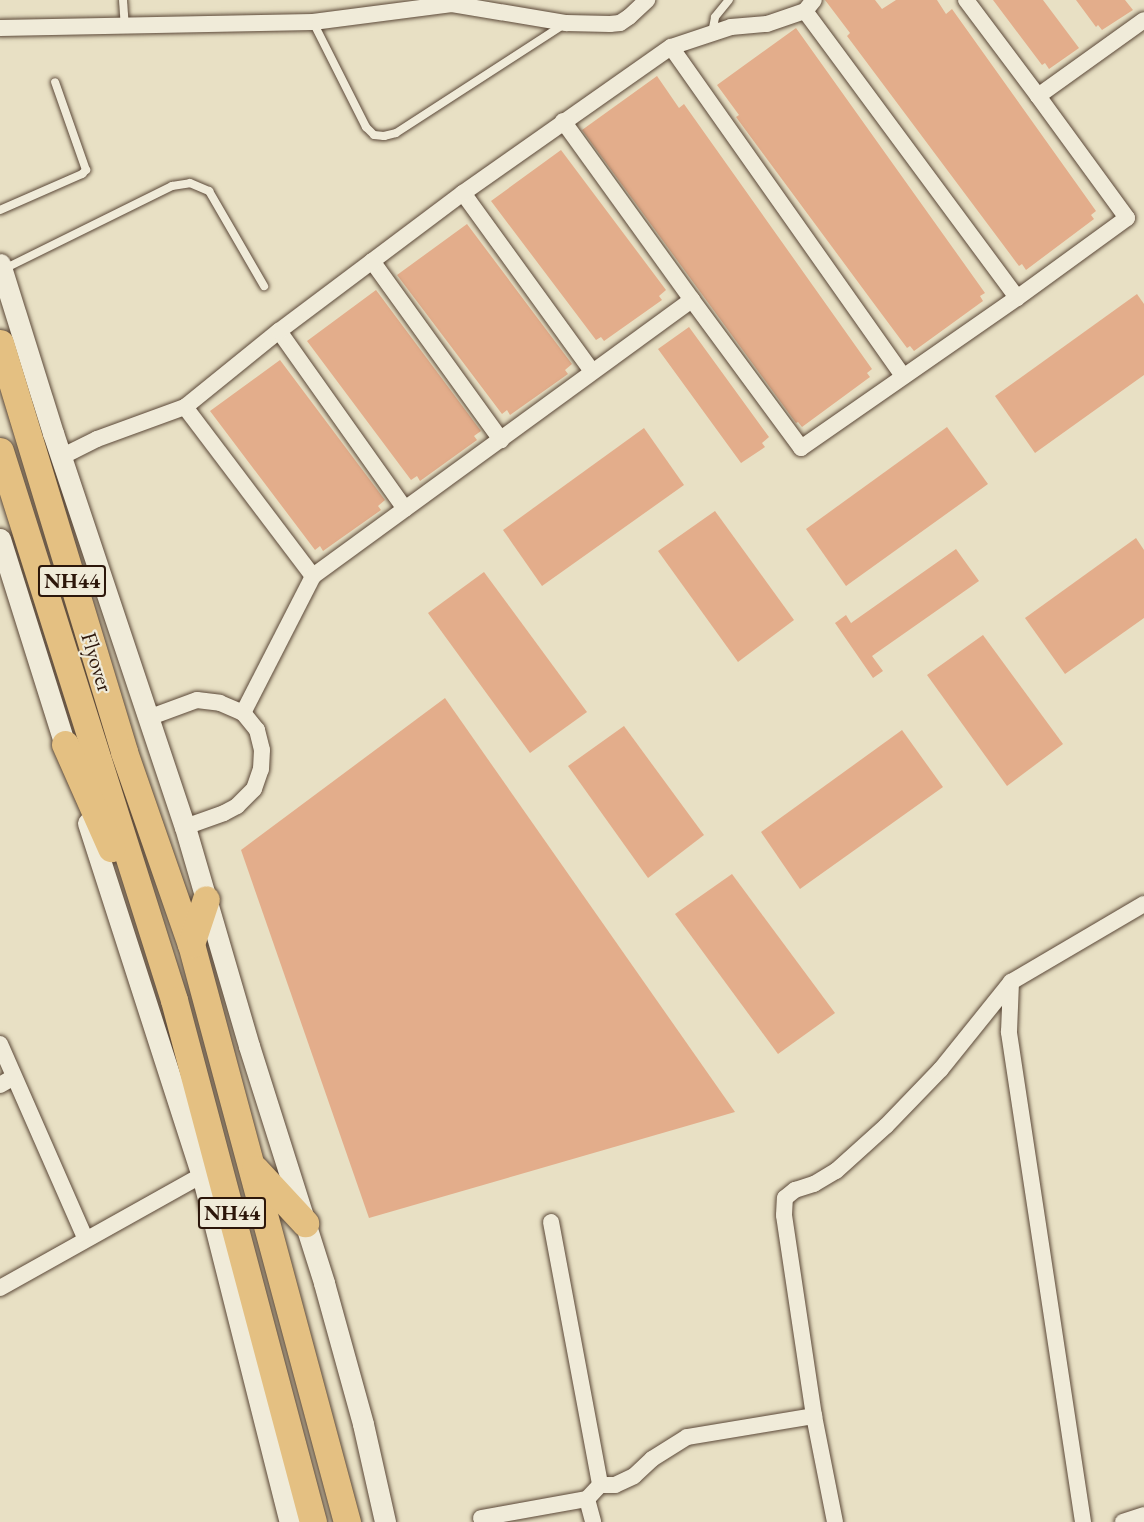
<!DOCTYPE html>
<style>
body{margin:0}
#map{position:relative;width:1144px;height:1522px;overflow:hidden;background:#e8e0c4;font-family:"EB Garamond",serif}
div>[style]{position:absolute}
.building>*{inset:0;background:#e3ad8b}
.roads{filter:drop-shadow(0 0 2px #5b4838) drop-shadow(0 0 2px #5b4838)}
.service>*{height:8px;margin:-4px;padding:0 4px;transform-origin:4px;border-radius:4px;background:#f0ebd9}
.minor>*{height:16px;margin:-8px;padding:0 8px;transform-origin:8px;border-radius:8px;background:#f0ebd9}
.tertiary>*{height:21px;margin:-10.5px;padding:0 10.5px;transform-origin:10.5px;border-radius:10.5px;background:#f0ebd9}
.trunk>*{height:27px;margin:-13.5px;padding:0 13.5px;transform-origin:13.5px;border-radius:13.5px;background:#e4c082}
span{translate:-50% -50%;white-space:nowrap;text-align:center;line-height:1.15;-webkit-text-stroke:4.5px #f0ebd9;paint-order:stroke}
.shield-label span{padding:2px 4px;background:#f0ebd9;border:2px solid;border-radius:4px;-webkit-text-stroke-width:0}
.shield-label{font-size:21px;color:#2c160a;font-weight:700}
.street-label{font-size:22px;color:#2c160a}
</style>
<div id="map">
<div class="building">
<div style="clip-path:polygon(825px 0,875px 0,882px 9px,896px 0,937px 0,946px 14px,952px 9px,1096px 211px,1091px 215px,1094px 219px,1026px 270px,1022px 264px,1019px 266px,847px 36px,850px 33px)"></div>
<div style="clip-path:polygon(993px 0,1043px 0,1079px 48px,1049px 69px,1045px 63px,1042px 65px)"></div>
<div style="clip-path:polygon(1076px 0,1125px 0,1133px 10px,1102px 30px,1098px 25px,1096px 27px)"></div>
<div style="clip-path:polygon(796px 28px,985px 293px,980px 296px,983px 301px,914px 351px,910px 346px,907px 348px,872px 301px,736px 117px,739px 115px,717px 85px)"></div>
<div style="clip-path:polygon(657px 76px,679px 108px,684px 104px,872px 369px,867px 373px,870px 377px,802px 427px,798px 422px,796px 423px,582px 130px)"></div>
<div style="clip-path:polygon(561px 150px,666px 290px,659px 296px,662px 300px,604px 341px,601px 337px,596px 340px,491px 201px)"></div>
<div style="clip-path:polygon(467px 224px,572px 364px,565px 370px,568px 374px,510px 415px,507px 410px,502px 414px,397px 275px)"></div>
<div style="clip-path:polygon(376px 290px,481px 431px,474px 436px,477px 440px,420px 481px,417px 476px,411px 480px,307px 341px)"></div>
<div style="clip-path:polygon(1137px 294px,1144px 304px,1144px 375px,1035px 453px,995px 396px)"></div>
<div style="clip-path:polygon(689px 327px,769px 437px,762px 443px,765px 447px,741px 463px,658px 349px)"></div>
<div style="clip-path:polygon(280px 360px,385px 500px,378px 506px,381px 510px,323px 551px,320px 546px,315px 550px,210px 411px)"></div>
<div style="clip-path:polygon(947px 427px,988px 484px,846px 586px,806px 529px)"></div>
<div style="clip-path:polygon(644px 428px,684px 485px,542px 586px,503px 530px)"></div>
<div style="clip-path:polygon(715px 511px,794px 620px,738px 662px,658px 551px)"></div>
<div style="clip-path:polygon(1136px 538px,1144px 550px,1144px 618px,1065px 674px,1025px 618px)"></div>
<div style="clip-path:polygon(956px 549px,979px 581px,872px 656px,883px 671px,873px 678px,835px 623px,846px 615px,851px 623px)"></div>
<div style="clip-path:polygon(484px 572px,587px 712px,530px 753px,428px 613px)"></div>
<div style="clip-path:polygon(983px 635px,1063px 744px,1007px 786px,927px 675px)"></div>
<div style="clip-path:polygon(445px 698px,735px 1112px,369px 1218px,241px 850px)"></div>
<div style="clip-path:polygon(624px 726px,704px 835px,648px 878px,568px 766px)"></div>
<div style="clip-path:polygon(902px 730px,943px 787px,800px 889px,761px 832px)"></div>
<div style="clip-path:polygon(732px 874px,835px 1013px,778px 1054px,675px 914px)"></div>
</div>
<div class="roads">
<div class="service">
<div style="left:123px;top:0;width:26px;rotate:86deg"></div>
<div style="left:313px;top:22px;width:118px;rotate:63.2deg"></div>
<div style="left:366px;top:127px;width:11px;rotate:45deg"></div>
<div style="left:374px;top:135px;width:10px;rotate:6deg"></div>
<div style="left:384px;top:136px;width:12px;rotate:-14deg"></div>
<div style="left:396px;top:133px;width:199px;rotate:-32.9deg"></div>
<div style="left:712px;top:33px;width:16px;rotate:-79deg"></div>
<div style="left:715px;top:17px;width:22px;rotate:-51deg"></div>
<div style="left:0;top:210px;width:90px;rotate:-23.7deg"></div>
<div style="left:82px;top:174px;width:6px;rotate:-45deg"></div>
<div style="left:86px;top:170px;width:93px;rotate:-109.4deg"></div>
<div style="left:2px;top:270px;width:190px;rotate:-26.3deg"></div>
<div style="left:172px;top:186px;width:18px;rotate:-9deg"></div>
<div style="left:190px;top:183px;width:21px;rotate:23deg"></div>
<div style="left:209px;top:191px;width:110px;rotate:59.9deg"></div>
</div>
<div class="minor">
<div style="left:966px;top:0;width:120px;rotate:53.1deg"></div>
<div style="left:805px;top:11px;width:357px;rotate:53.5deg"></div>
<div style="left:0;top:28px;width:313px;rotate:-1.1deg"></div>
<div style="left:313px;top:22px;width:140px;rotate:-7.4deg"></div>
<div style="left:452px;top:4px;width:116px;rotate:9.5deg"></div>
<div style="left:566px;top:23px;width:44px;rotate:1.3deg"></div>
<div style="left:610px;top:24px;width:10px;rotate:-6deg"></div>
<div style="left:620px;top:23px;width:11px;rotate:-34deg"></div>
<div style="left:629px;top:17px;width:25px;rotate:-43deg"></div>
<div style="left:671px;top:47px;width:403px;rotate:54.8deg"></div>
<div style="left:563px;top:121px;width:221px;rotate:54.2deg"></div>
<div style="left:463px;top:193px;width:220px;rotate:54.1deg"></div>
<div style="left:372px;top:261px;width:221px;rotate:54.2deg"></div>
<div style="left:279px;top:331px;width:218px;rotate:54.7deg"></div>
<div style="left:185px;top:407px;width:212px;rotate:52.9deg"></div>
<div style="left:61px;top:457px;width:40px;rotate:-26.6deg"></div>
<div style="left:97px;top:439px;width:94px;rotate:-20deg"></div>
<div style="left:185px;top:407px;width:121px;rotate:-39deg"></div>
<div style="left:279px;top:331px;width:230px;rotate:-36.9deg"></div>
<div style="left:463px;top:193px;width:254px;rotate:-35.1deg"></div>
<div style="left:671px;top:47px;width:63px;rotate:-18.4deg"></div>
<div style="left:731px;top:27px;width:36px;rotate:-5deg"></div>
<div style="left:767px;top:24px;width:40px;rotate:-18.9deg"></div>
<div style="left:805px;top:11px;width:14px;rotate:-51deg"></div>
<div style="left:148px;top:718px;width:52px;rotate:-20.2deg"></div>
<div style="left:197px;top:700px;width:23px;rotate:7deg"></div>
<div style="left:220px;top:703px;width:25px;rotate:23deg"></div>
<div style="left:243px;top:713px;width:154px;rotate:-62.9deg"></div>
<div style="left:313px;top:576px;width:469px;rotate:-36.1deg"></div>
<div style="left:692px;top:300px;width:184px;rotate:53.6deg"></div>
<div style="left:801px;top:448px;width:263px;rotate:-34.8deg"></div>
<div style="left:1017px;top:298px;width:136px;rotate:-36deg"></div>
<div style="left:1127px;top:218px;width:151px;rotate:-126.1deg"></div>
<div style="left:1038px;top:96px;width:130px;rotate:-35.6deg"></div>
<div style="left:185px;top:827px;width:41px;rotate:-19.7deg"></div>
<div style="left:224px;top:813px;width:15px;rotate:-28deg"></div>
<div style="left:237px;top:806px;width:24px;rotate:-45deg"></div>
<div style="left:254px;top:789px;width:21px;rotate:-71deg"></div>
<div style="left:261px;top:769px;width:19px;rotate:-87deg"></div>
<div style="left:262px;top:750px;width:21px;rotate:-104deg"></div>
<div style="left:257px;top:730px;width:22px;rotate:-129deg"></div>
<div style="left:0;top:1044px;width:212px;rotate:66.3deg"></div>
<div style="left:0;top:1085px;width:16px;rotate:-30deg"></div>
<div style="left:551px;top:1222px;width:268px;rotate:79.4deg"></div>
<div style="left:0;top:1288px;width:231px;rotate:-29.2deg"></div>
<div style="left:587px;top:1499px;width:24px;rotate:75deg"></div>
<div style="left:481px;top:1518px;width:108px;rotate:-10.2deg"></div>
<div style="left:587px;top:1499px;width:19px;rotate:-47deg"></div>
<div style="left:600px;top:1485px;width:15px"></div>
<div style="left:615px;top:1485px;width:21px;rotate:-25deg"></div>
<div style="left:634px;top:1476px;width:25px;rotate:-43deg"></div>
<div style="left:652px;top:1459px;width:41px;rotate:-32.2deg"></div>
<div style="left:687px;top:1437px;width:129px;rotate:-9.4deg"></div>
<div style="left:835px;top:1522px;width:108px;rotate:-101.2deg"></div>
<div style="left:814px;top:1416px;width:203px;rotate:-98.5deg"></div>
<div style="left:784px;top:1215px;width:17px;rotate:-87deg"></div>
<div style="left:785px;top:1198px;width:13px;rotate:-39deg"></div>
<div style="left:795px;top:1190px;width:20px;rotate:-18deg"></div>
<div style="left:814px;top:1184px;width:26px;rotate:-31deg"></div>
<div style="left:836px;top:1171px;width:67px;rotate:-42deg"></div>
<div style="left:886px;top:1126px;width:79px;rotate:-46deg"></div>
<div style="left:941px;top:1069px;width:112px;rotate:-51.2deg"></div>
<div style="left:1083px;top:1522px;width:496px;rotate:-98.6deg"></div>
<div style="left:1009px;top:1032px;width:50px;rotate:-87.7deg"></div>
<div style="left:1011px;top:982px;width:154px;rotate:-30.4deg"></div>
<div style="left:1123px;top:1522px;width:22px;rotate:-18deg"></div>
</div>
<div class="tertiary">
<div style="left:0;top:264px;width:177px;rotate:72.6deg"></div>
<div style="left:53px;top:433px;width:416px;rotate:71.5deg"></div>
<div style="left:185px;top:827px;width:228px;rotate:73.7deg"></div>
<div style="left:249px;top:1046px;width:249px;rotate:72.4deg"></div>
<div style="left:324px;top:1283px;width:146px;rotate:74.5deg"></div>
<div style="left:363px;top:1424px;width:100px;rotate:77.3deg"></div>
<div style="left:0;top:539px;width:230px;rotate:72.5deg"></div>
<div style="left:88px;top:823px;width:370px;rotate:72.1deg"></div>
<div style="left:202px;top:1175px;width:358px;rotate:75.8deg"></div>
</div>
<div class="trunk">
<div style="left:0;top:343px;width:427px;rotate:73.1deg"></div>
<div style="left:124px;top:752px;width:203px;rotate:70.8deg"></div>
<div style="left:191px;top:944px;width:599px;rotate:74.9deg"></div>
<div style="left:0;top:451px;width:576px;rotate:72.41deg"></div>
<div style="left:174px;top:1000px;width:540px;rotate:75.09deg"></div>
<div style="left:65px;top:744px;width:114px;rotate:66.1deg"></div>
<div style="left:191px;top:944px;width:47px;rotate:-71.6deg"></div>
<div style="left:255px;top:1169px;width:74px;rotate:47.2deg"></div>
</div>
</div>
<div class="shield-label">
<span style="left:72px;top:581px">NH44</span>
<span style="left:232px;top:1213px">NH44</span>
</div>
<div class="street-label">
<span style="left:97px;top:662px;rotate:73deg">Flyover</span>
</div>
</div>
